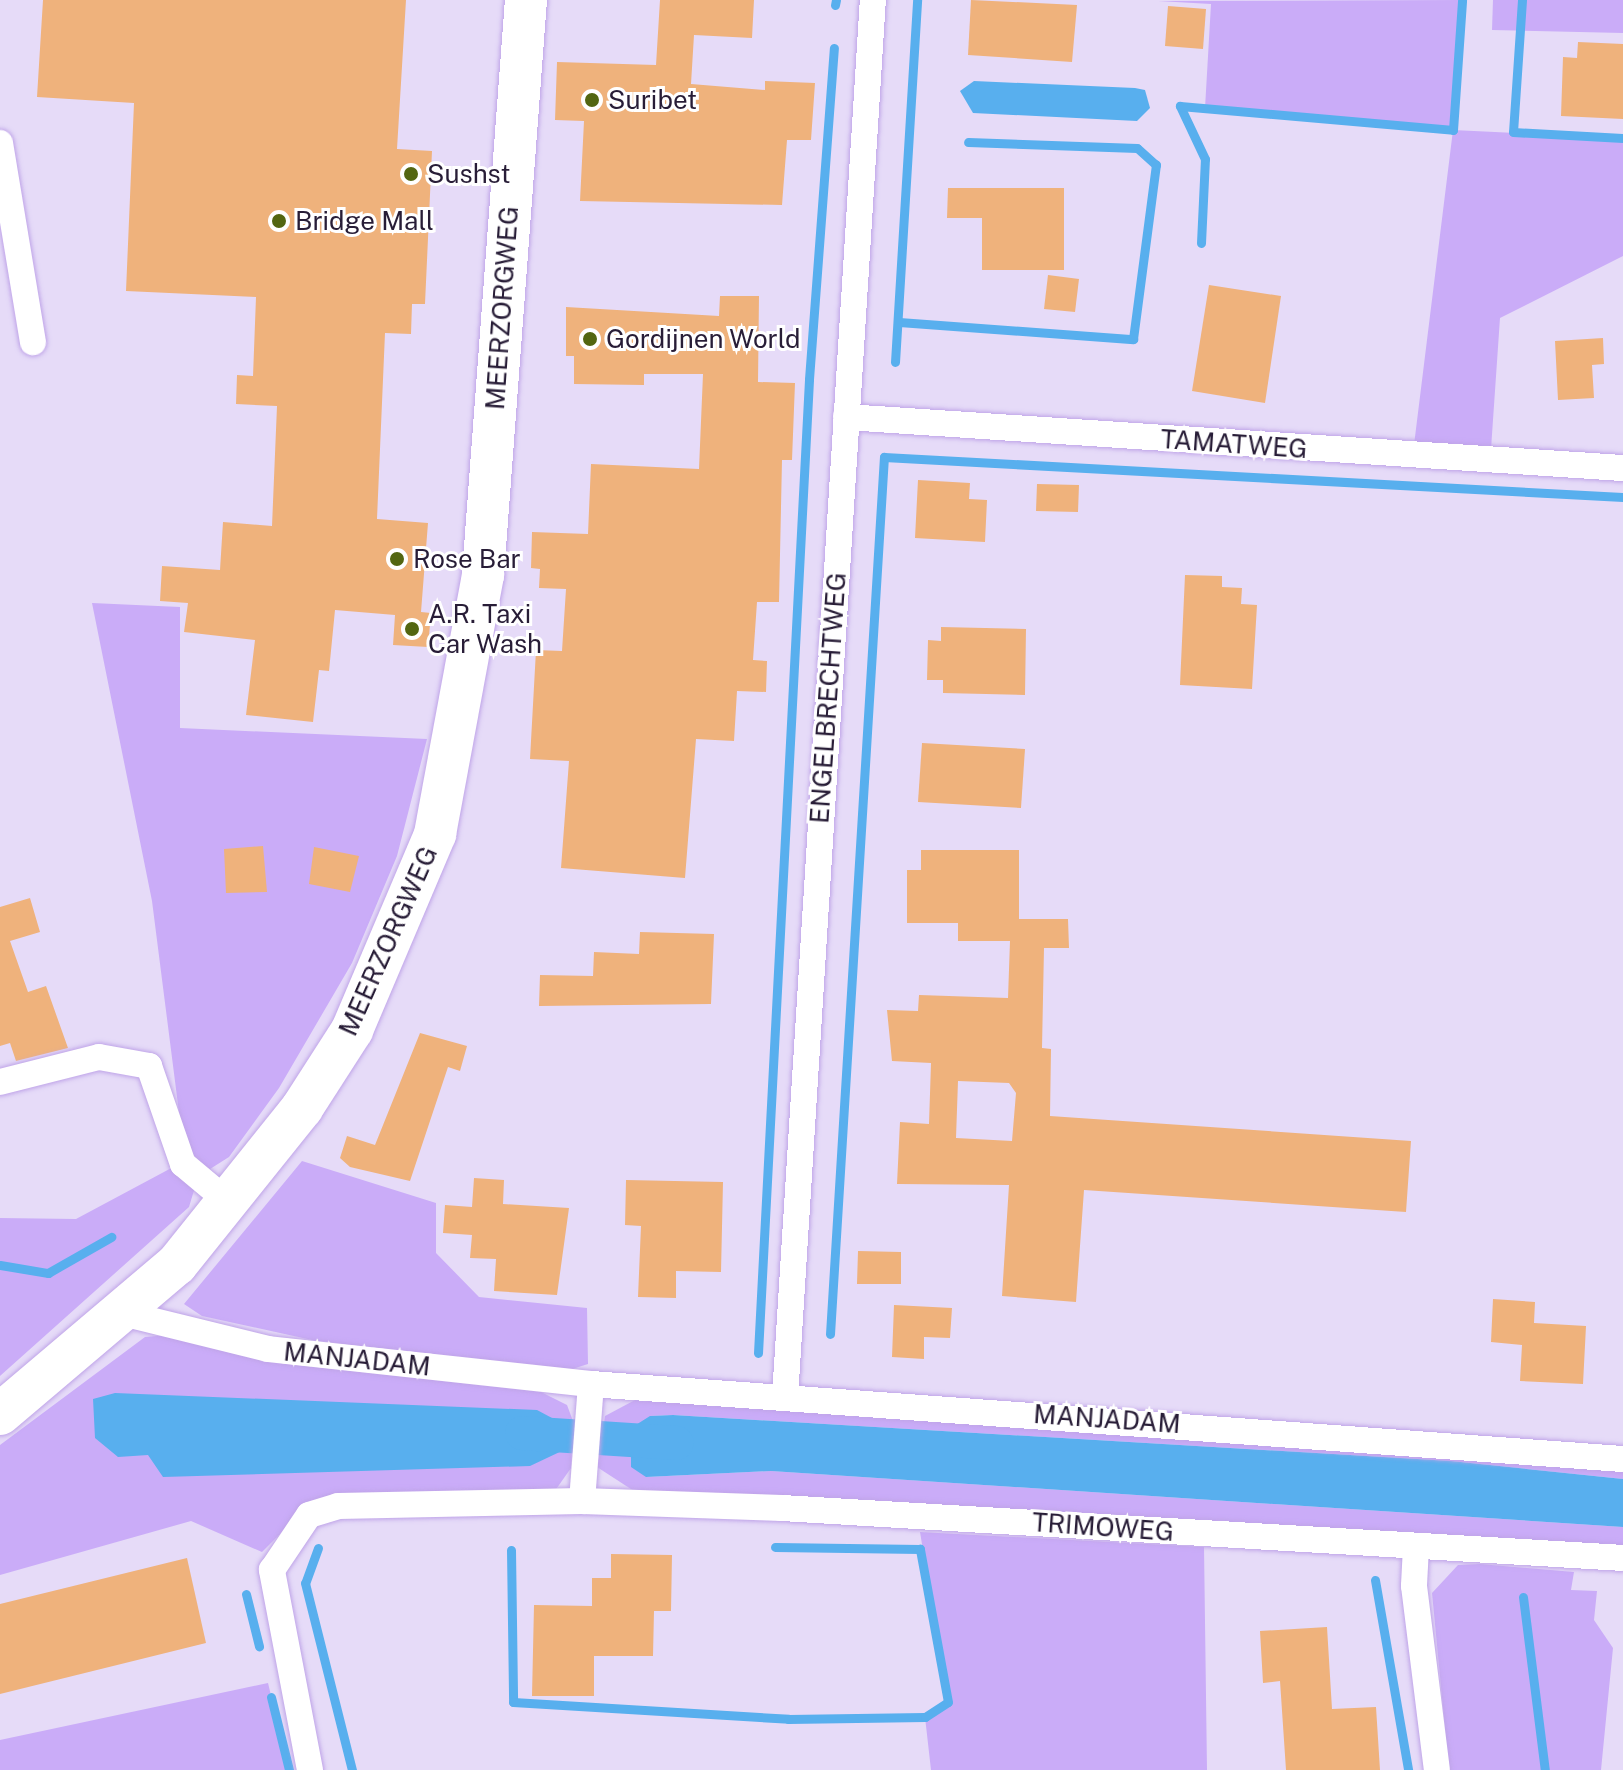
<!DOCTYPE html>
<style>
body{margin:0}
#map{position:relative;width:1623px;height:1770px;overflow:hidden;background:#e6dbf8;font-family:"Public Sans",sans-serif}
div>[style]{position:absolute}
.green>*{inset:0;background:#caacf8}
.water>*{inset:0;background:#58afee}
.stream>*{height:9px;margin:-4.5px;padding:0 4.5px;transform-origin:4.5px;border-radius:4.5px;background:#58afee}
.canal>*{height:34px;margin:-17px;padding:0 17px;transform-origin:17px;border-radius:17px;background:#58afee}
.building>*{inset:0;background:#efb27c}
.roads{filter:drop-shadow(0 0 2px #bfa4e8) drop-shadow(0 0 2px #bfa4e8)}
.street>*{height:26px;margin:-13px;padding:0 13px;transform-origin:13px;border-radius:13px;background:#fff}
.primary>*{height:42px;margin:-21px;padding:0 21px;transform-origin:21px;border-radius:21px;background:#fff}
.dots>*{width:22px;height:22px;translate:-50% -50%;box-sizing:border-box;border:4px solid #fff;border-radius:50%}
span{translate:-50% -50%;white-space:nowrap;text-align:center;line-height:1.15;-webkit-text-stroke:6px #fff;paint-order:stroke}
.poi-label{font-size:26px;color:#281d37}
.left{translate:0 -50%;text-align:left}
.street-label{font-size:26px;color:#281d37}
</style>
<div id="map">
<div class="green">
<div style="clip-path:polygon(1462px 0,1453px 130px,1623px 138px,1623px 256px,1500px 318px,1491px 449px,1414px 445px,1453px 130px,1205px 108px,1211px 4px,1158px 1px)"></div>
<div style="clip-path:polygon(1493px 0,1623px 0,1623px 33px,1492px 30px)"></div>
<div style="clip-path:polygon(92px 603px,180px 607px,180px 728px,427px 739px,397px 856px,352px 963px,279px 1088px,229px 1157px,210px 1169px,200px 1167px,182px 1136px,152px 901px)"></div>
<div style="clip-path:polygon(302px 1161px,436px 1203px,436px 1253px,479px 1297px,587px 1308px,588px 1364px,566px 1371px,312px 1340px,202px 1316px,184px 1304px)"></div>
<div style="clip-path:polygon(177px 1165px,195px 1187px,189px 1207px,0 1376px,0 1218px,76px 1219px)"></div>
<div style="clip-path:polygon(169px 1335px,279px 1363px,541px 1392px,567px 1405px,573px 1421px,571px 1468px,552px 1495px,306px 1508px,262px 1552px,191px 1521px,0 1575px,0 1445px,145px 1337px)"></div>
<div style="clip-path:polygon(635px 1400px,1623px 1465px,1623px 1479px,1451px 1461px,673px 1415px,650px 1416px,646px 1477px,771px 1471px,1623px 1527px,1623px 1546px,634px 1491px,597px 1467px,605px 1416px)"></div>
<div style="clip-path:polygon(920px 1532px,1204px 1547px,1207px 1770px,931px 1770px,925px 1717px,948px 1702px)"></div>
<div style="clip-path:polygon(1480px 1564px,1574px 1572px,1571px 1590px,1597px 1591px,1594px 1620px,1613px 1648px,1601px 1770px,1449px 1770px,1432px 1593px,1458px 1565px)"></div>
<div style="clip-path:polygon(268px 1683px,289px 1770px,0 1770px,0 1740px)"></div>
</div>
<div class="water">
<div style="clip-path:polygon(974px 81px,1135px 88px,1145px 90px,1150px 108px,1137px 121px,973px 113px,960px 91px)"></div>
<div style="clip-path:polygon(115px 1393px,537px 1410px,567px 1426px,566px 1449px,530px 1466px,163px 1477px,148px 1455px,118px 1457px,95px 1438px,93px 1399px)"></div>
<div style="clip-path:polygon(673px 1415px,1451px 1461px,1623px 1479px,1623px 1527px,771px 1471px,646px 1477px,631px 1467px,631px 1428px,650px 1416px)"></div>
</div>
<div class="stream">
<div style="left:1522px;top:0;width:132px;rotate:93.9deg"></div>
<div style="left:1513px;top:132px;width:110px;rotate:3.1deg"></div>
<div style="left:835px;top:5px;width:5px;rotate:-79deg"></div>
<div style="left:1201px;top:243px;width:84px;rotate:-87.3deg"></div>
<div style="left:1205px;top:159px;width:59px;rotate:-115.3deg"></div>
<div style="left:1180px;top:106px;width:274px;rotate:5deg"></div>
<div style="left:1453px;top:130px;width:130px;rotate:-86deg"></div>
<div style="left:899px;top:322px;width:235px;rotate:4.2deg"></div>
<div style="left:1133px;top:339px;width:176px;rotate:-82.5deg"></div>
<div style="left:1156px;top:165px;width:25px;rotate:-138deg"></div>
<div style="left:1137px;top:148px;width:169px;rotate:-178deg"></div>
<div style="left:895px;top:362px;width:363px;rotate:-86.5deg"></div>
<div style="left:0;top:1265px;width:49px;rotate:9.5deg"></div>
<div style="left:48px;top:1273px;width:73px;rotate:-29.7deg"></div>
<div style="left:830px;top:1334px;width:879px;rotate:-86.48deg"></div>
<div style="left:884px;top:457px;width:740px;rotate:3.1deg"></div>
<div style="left:758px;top:1353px;width:975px;rotate:-87deg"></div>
<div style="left:809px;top:379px;width:332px;rotate:-85.7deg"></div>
<div style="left:318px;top:1548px;width:37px;rotate:110deg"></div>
<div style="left:305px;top:1583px;width:193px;rotate:75.9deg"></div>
<div style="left:511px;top:1550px;width:152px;rotate:89.2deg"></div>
<div style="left:513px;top:1702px;width:276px;rotate:3.5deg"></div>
<div style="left:788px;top:1719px;width:137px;rotate:-0.8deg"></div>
<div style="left:925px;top:1717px;width:27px;rotate:-33deg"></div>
<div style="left:948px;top:1702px;width:156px;rotate:-100.4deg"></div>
<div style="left:920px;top:1549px;width:145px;rotate:-179.2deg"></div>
<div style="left:1375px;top:1580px;width:193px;rotate:80.1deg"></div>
<div style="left:246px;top:1594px;width:54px;rotate:76deg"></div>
<div style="left:1523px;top:1597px;width:174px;rotate:82.8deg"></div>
<div style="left:271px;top:1697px;width:75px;rotate:76.1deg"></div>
</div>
<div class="canal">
<div style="left:522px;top:1433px;width:155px;rotate:3.7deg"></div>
</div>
<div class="building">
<div style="clip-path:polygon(43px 0,406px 0,397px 149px,432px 151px,425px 304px,412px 304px,411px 334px,385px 333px,377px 519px,428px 523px,421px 612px,431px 613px,428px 647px,393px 645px,395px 615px,335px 610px,329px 671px,319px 670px,313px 722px,246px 715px,255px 640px,184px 632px,188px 603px,160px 601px,162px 566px,220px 570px,223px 522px,272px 526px,277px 406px,236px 404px,237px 375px,253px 376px,256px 297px,126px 291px,134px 103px,37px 97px)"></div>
<div style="clip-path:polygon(660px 0,754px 0,752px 38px,694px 35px,691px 84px,765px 90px,765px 81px,815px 83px,811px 140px,787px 140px,782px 205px,580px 201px,584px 121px,555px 120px,557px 62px,656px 65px)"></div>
<div style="clip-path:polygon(971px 0,1077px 5px,1072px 62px,968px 55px)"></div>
<div style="clip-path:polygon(1168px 6px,1206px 9px,1203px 49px,1165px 46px)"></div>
<div style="clip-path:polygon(1578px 42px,1623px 44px,1623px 119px,1561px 116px,1563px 57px,1577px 58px)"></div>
<div style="clip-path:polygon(948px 188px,1064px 188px,1064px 270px,982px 270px,982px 218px,947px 218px)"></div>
<div style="clip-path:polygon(1048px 275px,1079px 279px,1075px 312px,1044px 309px)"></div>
<div style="clip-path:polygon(1209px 285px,1281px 296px,1265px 403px,1192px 391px)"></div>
<div style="clip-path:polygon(720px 296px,759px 296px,758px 382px,795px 383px,792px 460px,782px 460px,779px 602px,757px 602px,753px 660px,767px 661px,766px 692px,737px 691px,734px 741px,696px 739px,685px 878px,561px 868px,569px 761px,530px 759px,536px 650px,562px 651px,566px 589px,539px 588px,540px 569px,531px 568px,532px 532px,588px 534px,591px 464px,699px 469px,703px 374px,644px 374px,644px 385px,574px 384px,574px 356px,566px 356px,566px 307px,719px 316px)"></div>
<div style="clip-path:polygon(1603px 338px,1604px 364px,1592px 365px,1594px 398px,1558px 400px,1555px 341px)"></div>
<div style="clip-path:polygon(918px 480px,970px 483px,969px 499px,987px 500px,985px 542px,915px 538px)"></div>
<div style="clip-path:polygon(1037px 484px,1079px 485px,1078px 512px,1036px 511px)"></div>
<div style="clip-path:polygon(1185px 575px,1222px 576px,1222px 587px,1242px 588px,1241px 604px,1257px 605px,1252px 689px,1180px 685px)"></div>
<div style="clip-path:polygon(941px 627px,1026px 629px,1025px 695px,943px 693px,943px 680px,927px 680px,928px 640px,941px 641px)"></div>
<div style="clip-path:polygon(922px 743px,1025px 749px,1021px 808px,918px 802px)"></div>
<div style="clip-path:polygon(263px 846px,267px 892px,226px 893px,224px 849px)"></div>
<div style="clip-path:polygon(314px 847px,359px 856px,350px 892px,309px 884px)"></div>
<div style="clip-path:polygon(evenodd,921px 850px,1019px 850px,1019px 919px,1068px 919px,1069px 948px,1044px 948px,1042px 1048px,1051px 1049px,1050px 1116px,1411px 1141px,1406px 1212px,1084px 1190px,1076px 1302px,1002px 1296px,1009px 1185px,897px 1184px,900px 1122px,929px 1124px,931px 1063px,892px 1061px,887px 1010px,918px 1011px,919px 995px,1008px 998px,1010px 941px,958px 941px,958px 923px,907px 923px,907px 870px,921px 870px,921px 850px,958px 1081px,1009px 1083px,1016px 1093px,1012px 1141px,956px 1138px,958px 1081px)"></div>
<div style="clip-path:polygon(30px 898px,40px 932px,10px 941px,28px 992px,46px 986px,68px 1048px,16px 1061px,10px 1043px,0 1046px,0 907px)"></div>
<div style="clip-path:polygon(640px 932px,714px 934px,711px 1004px,539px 1006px,540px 975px,593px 976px,594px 952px,639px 954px)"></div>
<div style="clip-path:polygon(420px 1033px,467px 1046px,460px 1071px,448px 1067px,410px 1181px,350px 1167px,340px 1158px,347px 1136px,375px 1145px)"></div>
<div style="clip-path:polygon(474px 1178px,504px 1180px,503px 1204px,569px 1208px,557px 1295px,494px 1291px,496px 1259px,470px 1258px,472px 1235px,443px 1233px,445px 1205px,472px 1207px)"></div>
<div style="clip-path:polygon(626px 1180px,723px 1182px,721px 1272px,676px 1271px,676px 1298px,638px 1297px,641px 1226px,625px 1225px)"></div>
<div style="clip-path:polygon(858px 1251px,901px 1252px,901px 1284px,857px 1284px)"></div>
<div style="clip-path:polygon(1493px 1299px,1535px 1302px,1534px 1323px,1586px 1326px,1583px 1384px,1520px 1381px,1522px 1345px,1491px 1342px)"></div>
<div style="clip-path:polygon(894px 1305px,952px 1308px,950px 1338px,924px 1337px,924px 1359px,892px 1357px)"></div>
<div style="clip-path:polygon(611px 1554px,672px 1555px,671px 1611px,654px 1611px,653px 1656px,594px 1656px,594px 1696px,532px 1696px,534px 1605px,592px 1606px,592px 1578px,611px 1578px)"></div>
<div style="clip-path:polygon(187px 1558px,206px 1643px,0 1694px,0 1604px)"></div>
<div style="clip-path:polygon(1327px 1627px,1332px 1709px,1376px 1707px,1380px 1770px,1286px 1770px,1280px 1681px,1263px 1683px,1260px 1631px)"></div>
</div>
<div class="roads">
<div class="street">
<div style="left:0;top:143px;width:202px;rotate:80.6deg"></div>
<div style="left:846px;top:417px;width:779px;rotate:3.76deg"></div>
<div style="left:0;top:1082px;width:102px;rotate:-14.2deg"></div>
<div style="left:99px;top:1057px;width:51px;rotate:10.2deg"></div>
<div style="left:149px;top:1066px;width:104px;rotate:70.9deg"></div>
<div style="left:183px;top:1164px;width:56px;rotate:39.9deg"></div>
<div style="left:126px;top:1314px;width:146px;rotate:13.8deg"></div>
<div style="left:268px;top:1349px;width:325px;rotate:6.2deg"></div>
<div style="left:591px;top:1384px;width:1035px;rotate:4.16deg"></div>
<div style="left:785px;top:1397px;width:1400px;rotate:-86.4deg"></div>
<div style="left:582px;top:1501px;width:117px;rotate:-85.6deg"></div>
<div style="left:1416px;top:1547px;width:39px;rotate:93deg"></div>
<div style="left:1414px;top:1586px;width:185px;rotate:82.9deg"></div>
<div style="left:310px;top:1770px;width:204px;rotate:-100.8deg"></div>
<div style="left:272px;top:1570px;width:66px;rotate:-56.1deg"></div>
<div style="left:309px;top:1515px;width:30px;rotate:-17deg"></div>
<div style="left:338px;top:1506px;width:244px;rotate:-1.2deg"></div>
<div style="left:582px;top:1501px;width:200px;rotate:2deg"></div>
<div style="left:782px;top:1508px;width:842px;rotate:3.4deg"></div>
</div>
<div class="primary">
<div style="left:0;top:1414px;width:232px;rotate:-40.3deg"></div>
<div style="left:177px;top:1264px;width:200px;rotate:-51.3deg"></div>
<div style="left:302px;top:1108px;width:93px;rotate:-57.3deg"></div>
<div style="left:352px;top:1030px;width:213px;rotate:-67deg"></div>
<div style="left:435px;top:834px;width:264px;rotate:-79.5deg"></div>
<div style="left:483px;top:574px;width:576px;rotate:-85.72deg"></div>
</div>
</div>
<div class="dots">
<div style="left:592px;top:100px;background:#536611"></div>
<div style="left:411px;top:174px;background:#536611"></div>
<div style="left:279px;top:221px;background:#536611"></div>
<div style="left:590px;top:339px;background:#536611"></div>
<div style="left:397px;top:559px;background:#536611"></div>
<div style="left:412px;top:629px;background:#536611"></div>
</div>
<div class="poi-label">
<span class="left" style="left:608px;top:100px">Suribet</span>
<span class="left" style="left:427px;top:174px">Sushst</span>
<span class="left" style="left:295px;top:221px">Bridge Mall</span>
<span class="left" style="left:606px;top:339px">Gordijnen World</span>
<span class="left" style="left:413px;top:559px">Rose Bar</span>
<span class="left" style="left:428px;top:629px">A.R. Taxi<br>Car Wash</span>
</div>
<div class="street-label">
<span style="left:502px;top:308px;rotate:-86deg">MEERZORGWEG</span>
<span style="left:1234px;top:444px;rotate:4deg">TAMATWEG</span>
<span style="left:828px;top:698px;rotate:-86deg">ENGELBRECHTWEG</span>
<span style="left:388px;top:941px;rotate:-66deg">MEERZORGWEG</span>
<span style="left:357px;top:1359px;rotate:6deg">MANJADAM</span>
<span style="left:1107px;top:1419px;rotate:4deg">MANJADAM</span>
<span style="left:1103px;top:1527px;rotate:4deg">TRIMOWEG</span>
</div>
</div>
